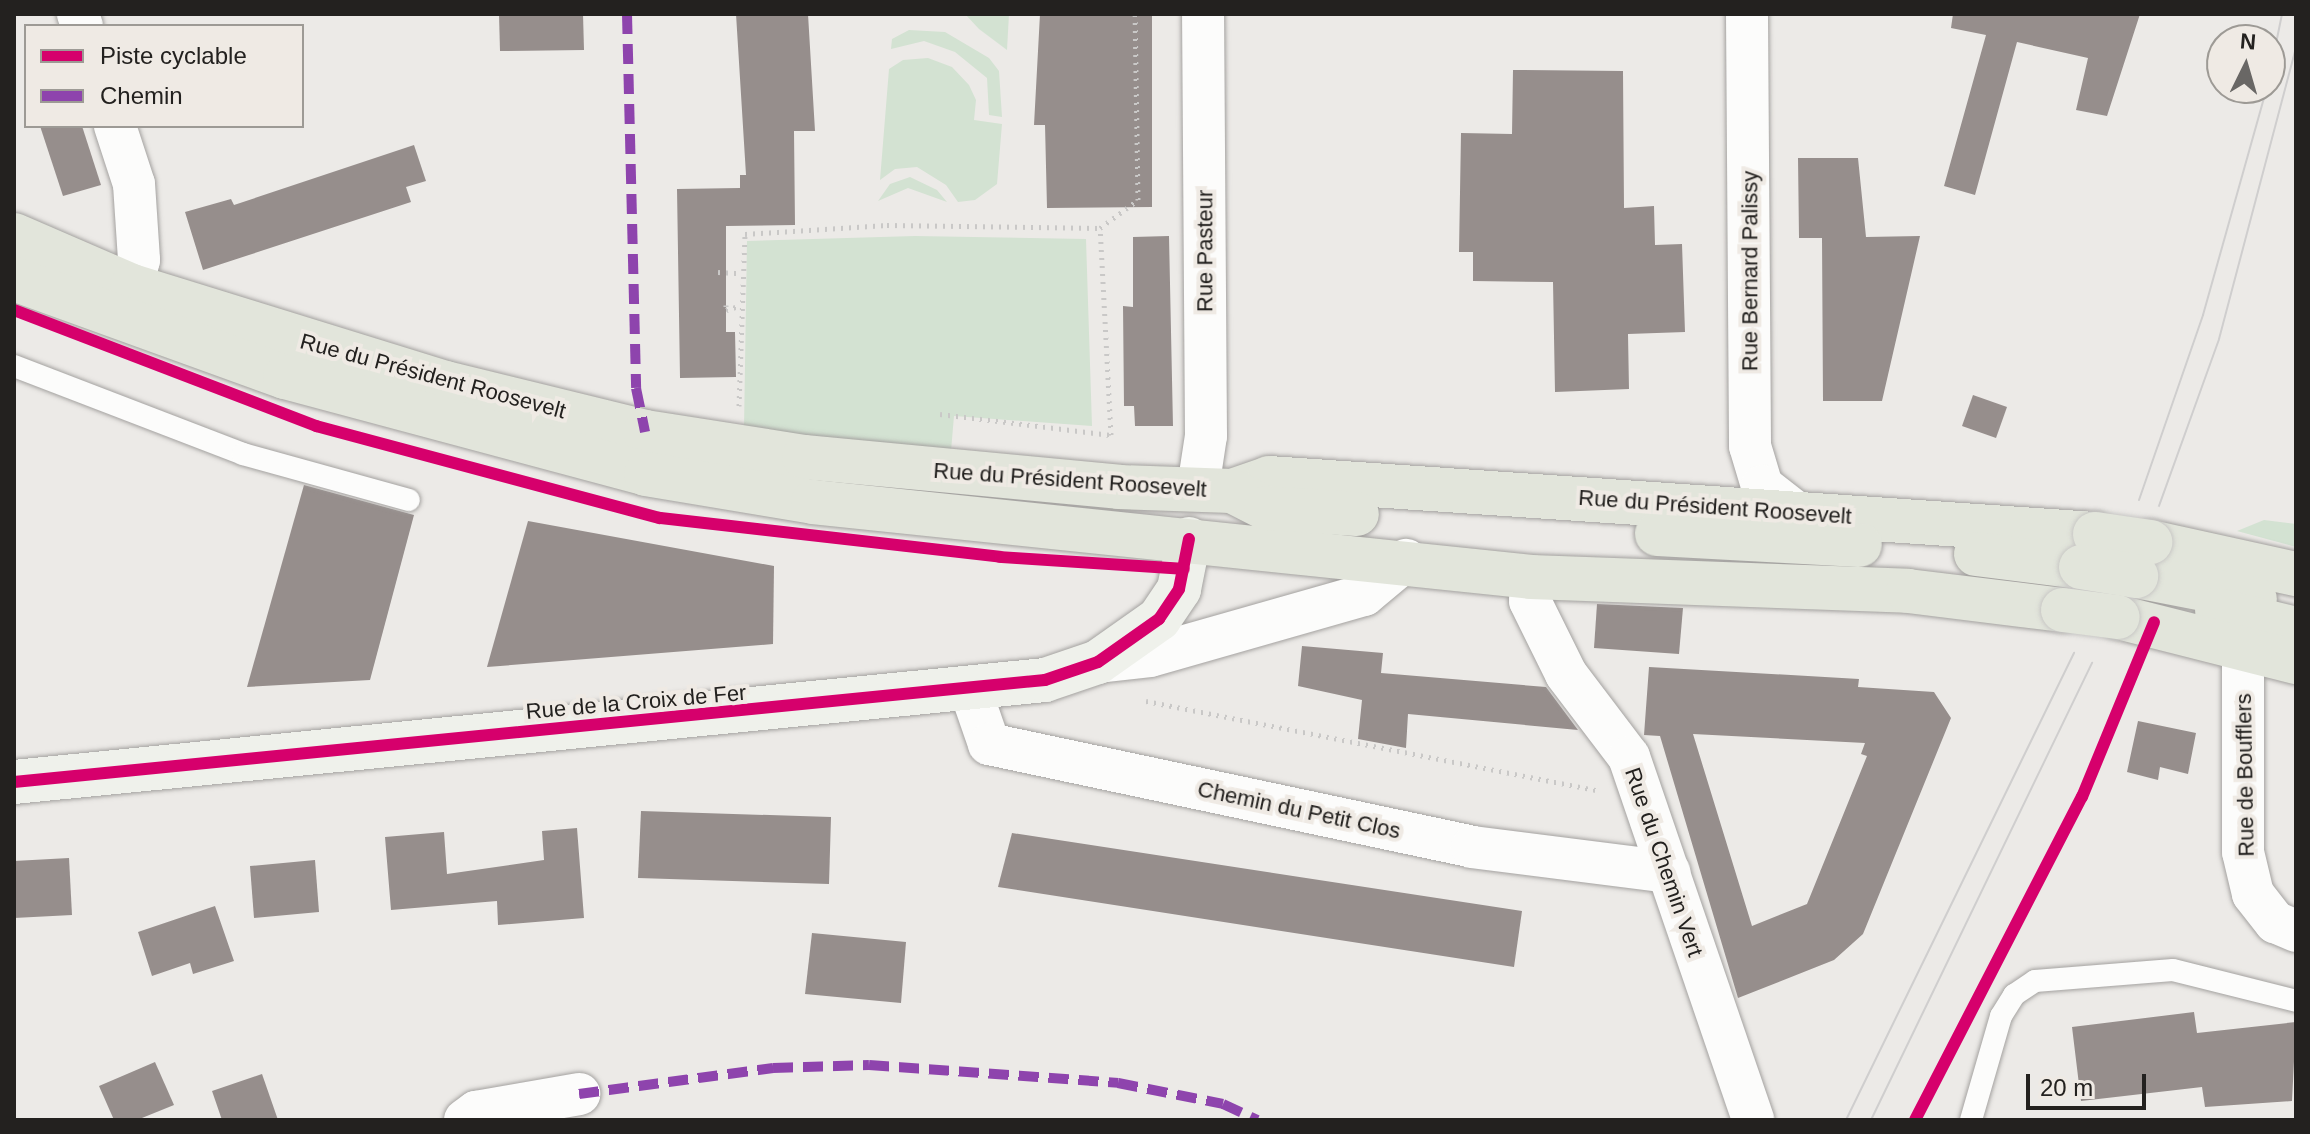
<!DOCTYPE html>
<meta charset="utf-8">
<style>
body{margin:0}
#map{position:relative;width:2310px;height:1134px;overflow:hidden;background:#eceae7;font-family:Arial,sans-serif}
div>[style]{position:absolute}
.green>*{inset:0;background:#d3e2d2}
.building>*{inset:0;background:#968e8c}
.path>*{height:5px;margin-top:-2.5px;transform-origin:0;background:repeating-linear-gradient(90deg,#c9c8c7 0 2px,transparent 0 8px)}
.roads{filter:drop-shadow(0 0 2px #a4a2a0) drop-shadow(0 0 2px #a4a2a0)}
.lane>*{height:22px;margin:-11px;padding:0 11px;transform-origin:11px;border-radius:11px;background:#fcfcfb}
.street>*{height:42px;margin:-21px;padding:0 21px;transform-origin:21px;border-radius:21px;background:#fcfcfb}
.secondary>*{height:44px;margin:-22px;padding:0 22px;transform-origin:22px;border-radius:22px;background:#eff1eb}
.primary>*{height:44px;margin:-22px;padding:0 22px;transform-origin:22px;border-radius:22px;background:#e2e5db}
.tram>*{height:2px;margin:-1px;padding:0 1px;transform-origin:1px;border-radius:1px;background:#cfcece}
.bridges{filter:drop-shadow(0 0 2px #c8c7c5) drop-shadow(0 0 2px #c8c7c5)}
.primary-bridge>*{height:44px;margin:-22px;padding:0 22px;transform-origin:22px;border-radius:22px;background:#e2e5db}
.quiet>*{height:10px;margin-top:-5px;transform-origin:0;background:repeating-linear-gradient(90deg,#8e44ad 0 20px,transparent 0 30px)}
.cycleway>*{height:12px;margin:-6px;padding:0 6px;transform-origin:6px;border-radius:6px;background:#d6006c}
span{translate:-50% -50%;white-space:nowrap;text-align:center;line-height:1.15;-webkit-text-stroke:8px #efeae4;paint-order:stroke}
.street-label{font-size:22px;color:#23211f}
.frame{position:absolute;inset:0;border:16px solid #23211f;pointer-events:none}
.legend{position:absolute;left:24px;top:24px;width:280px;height:104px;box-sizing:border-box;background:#efeae4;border:2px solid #9d9a95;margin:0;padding:10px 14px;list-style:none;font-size:24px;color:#23211f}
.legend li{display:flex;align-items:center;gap:16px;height:40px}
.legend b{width:40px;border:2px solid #9d9a95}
.north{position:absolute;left:2206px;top:24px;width:80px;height:80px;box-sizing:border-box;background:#efeae4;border:2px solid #9d9a95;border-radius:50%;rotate:5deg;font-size:22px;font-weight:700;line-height:32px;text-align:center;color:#23211f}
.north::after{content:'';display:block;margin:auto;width:28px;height:36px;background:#696765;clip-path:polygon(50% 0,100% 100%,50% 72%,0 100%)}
.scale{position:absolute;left:2026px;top:1074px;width:120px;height:36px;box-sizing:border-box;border:4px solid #23211f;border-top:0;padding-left:10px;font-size:24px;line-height:28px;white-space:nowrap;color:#23211f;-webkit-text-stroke:6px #efeae4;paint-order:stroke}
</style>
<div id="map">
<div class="green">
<div style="clip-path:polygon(965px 14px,1009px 14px,1007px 50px,979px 29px)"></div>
<div style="clip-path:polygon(909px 30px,945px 32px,989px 58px,999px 71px,1002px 117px,989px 115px,987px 78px,955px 52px,924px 41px,891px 49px,892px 39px)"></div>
<div style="clip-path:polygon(928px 58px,952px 67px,969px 85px,976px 100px,974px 120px,1002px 124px,997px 184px,975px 200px,958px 202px,946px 185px,917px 167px,895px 169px,880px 180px,889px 69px,903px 60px)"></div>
<div style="clip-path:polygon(910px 177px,937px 190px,947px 202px,908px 188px,878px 201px,890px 184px)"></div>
<div style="clip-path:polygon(915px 236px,1086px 239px,1092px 426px,954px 416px,951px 451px,744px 428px,747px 241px)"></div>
<div style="clip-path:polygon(2264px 520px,2296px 524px,2296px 547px,2237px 531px)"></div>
</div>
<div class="building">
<div style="clip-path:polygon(499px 14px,583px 14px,584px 50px,500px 51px)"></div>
<div style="clip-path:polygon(736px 14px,808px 14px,815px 131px,794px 131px,795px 225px,726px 226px,726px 332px,735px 332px,736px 377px,680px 378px,677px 189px,740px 188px,740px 175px,746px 175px)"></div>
<div style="clip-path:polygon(1040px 14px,1152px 14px,1152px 207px,1047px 208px,1045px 125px,1034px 125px)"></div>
<div style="clip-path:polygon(1953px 14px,2140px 14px,2107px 116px,2076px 110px,2088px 58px,2017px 42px,1975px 195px,1944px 186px,1986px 35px,1951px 28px)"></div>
<div style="clip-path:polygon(1513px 70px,1623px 71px,1624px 208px,1654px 206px,1655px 245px,1682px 244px,1685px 332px,1628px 334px,1629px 389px,1555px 392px,1553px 282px,1473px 281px,1473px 252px,1459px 252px,1461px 133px,1512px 134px)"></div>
<div style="clip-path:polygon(40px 126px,82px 126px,101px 185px,63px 196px)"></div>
<div style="clip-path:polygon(414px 145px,426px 181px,406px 187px,411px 202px,203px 270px,185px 212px,231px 199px,234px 205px)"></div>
<div style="clip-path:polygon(1798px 158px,1858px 158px,1866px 237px,1920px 236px,1882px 401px,1823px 401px,1822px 238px,1799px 238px)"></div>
<div style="clip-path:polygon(1169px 236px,1173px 426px,1135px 426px,1134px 406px,1124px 406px,1123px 306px,1133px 307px,1133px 237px)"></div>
<div style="clip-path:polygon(1973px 395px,2007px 407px,1996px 438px,1962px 426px)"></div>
<div style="clip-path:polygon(304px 485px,414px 515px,370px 680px,247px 687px)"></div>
<div style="clip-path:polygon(528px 521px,774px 566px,773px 644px,487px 667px)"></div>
<div style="clip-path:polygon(1597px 604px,1683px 608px,1679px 654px,1594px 648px)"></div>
<div style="clip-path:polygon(1302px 646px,1383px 653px,1381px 673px,1546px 687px,1578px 730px,1408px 714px,1406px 748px,1358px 739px,1362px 700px,1298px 686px)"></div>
<div style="clip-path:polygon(evenodd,1649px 667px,1859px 679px,1858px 687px,1934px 692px,1951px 718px,1863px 934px,1834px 960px,1738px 998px,1660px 736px,1644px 735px,1649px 667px,1693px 734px,1865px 743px,1861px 754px,1867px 756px,1807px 904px,1752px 926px,1693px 734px)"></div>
<div style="clip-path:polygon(2138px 721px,2196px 733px,2188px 774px,2160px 767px,2158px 780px,2127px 772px)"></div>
<div style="clip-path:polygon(641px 811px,831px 817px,829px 884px,638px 878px)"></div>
<div style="clip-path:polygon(577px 828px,584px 918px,498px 925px,497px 901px,391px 910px,385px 837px,444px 832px,447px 874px,544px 860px,542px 831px)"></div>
<div style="clip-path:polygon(1012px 833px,1522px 911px,1514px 967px,998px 887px)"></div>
<div style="clip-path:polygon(69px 858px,72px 915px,14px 918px,14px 861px)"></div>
<div style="clip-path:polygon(315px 860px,319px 912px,254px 918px,250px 866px)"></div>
<div style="clip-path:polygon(215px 906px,234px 961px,193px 974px,190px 963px,152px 976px,138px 932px)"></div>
<div style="clip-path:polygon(812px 933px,906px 942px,901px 1003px,805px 994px)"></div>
<div style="clip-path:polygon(2194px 1012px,2197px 1033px,2296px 1022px,2292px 1101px,2205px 1107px,2202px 1087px,2081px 1101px,2072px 1027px)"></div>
<div style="clip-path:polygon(155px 1062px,174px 1105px,137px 1120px,114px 1120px,99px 1086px)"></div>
<div style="clip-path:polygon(262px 1074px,278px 1120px,222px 1120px,212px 1091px)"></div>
</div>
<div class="path">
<div style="left:887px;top:225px;width:213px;rotate:0.8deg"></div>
<div style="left:1100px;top:228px;width:47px;rotate:-36.4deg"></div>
<div style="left:1138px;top:200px;width:186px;rotate:-90.9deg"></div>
<div style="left:718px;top:272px;width:22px;rotate:3deg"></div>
<div style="left:726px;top:305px;width:5px;rotate:90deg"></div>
<div style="left:726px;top:310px;width:14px;rotate:-17deg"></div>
<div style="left:739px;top:406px;width:172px;rotate:-88deg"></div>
<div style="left:745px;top:234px;width:142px;rotate:-3.6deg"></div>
<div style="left:940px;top:414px;width:172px;rotate:7deg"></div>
<div style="left:1111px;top:435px;width:207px;rotate:-93deg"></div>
<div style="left:1146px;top:701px;width:459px;rotate:11.2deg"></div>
</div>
<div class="roads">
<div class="lane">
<div style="left:14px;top:366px;width:245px;rotate:21deg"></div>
<div style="left:243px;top:454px;width:172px;rotate:15.5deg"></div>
<div style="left:1971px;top:1120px;width:108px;rotate:-73.9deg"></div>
<div style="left:2001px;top:1016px;width:25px;rotate:-58deg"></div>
<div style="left:2014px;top:995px;width:25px;rotate:-34deg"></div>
<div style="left:2035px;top:981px;width:138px;rotate:-4.6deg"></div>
<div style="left:2173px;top:970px;width:127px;rotate:14.1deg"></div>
</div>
<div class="street">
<div style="left:78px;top:14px;width:13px;rotate:72deg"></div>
<div style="left:1747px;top:14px;width:432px;rotate:89.6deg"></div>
<div style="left:1750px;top:446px;width:42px;rotate:73.3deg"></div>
<div style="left:1762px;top:486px;width:41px;rotate:38deg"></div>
<div style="left:115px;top:126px;width:61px;rotate:71.9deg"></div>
<div style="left:134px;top:184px;width:76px;rotate:86.2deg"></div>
<div style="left:139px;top:260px;width:27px;rotate:105deg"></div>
<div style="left:1198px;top:488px;width:53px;rotate:-81.3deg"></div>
<div style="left:1206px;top:436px;width:422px;rotate:-90.4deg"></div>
<div style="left:1531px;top:577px;width:24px;rotate:92deg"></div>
<div style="left:1530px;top:601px;width:81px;rotate:63.7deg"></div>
<div style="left:1566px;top:674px;width:104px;rotate:52.8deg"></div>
<div style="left:1629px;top:757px;width:384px;rotate:71.1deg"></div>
<div style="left:2243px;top:646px;width:206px;rotate:90deg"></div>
<div style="left:2243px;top:852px;width:43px;rotate:76.6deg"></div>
<div style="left:2253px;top:894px;width:36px;rotate:52deg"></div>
<div style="left:2275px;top:922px;width:23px;rotate:23deg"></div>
<div style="left:1098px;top:662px;width:52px;rotate:-6.6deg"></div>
<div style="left:1150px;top:656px;width:223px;rotate:-15.9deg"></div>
<div style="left:1364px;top:595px;width:55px;rotate:-39.8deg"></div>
<div style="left:970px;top:689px;width:58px;rotate:70.9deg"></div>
<div style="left:989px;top:744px;width:494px;rotate:12deg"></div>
<div style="left:1472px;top:847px;width:199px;rotate:7.2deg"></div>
<div style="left:465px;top:1120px;width:14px;rotate:-36deg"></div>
<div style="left:476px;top:1112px;width:105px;rotate:-9.9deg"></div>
</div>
<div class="secondary">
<div style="left:14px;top:782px;width:1036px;rotate:-5.65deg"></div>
<div style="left:1045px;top:680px;width:56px;rotate:-18.8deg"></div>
<div style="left:1098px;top:662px;width:75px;rotate:-35.2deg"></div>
<div style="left:1159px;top:619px;width:36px;rotate:-56deg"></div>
<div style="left:1179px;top:589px;width:51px;rotate:-78.7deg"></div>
</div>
<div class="primary">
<div style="left:14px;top:235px;width:129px;rotate:23.4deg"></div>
<div style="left:132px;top:286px;width:329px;rotate:17.2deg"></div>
<div style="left:446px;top:383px;width:205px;rotate:13.8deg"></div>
<div style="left:645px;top:432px;width:161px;rotate:8.9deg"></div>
<div style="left:804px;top:457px;width:316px;rotate:5.4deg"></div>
<div style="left:1119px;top:487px;width:113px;rotate:2deg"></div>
<div style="left:1232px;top:491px;width:39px;rotate:-19deg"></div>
<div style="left:1269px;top:478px;width:828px;rotate:3.88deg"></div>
<div style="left:14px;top:279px;width:288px;rotate:19.9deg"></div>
<div style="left:285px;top:377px;width:374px;rotate:15deg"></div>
<div style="left:646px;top:474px;width:169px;rotate:9.5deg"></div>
<div style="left:813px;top:502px;width:722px;rotate:5.96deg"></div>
<div style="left:1531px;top:577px;width:377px;rotate:2.1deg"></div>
<div style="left:1908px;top:591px;width:156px;rotate:7deg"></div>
<div style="left:1232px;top:491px;width:38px;rotate:27deg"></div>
<div style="left:1266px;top:508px;width:91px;rotate:3.8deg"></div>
<div style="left:1657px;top:534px;width:203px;rotate:3.1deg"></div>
<div style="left:2150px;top:542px;width:149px;rotate:12.4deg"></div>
<div style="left:1976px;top:554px;width:106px;rotate:7.1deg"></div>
<div style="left:2136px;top:576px;width:121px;rotate:10.9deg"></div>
<div style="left:2217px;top:610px;width:81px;rotate:13.5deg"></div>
<div style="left:2118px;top:617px;width:184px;rotate:14.2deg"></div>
</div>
</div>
<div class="tram">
<div style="left:2270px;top:73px;width:60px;rotate:-78.5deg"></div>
<div style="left:2139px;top:500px;width:196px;rotate:-70.9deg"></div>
<div style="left:2203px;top:315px;width:236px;rotate:-74.3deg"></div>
<div style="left:2159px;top:506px;width:177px;rotate:-70.2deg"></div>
<div style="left:2219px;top:339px;width:302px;rotate:-75.2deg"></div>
<div style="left:1846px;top:1120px;width:520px;rotate:-63.98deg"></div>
<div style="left:1871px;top:1120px;width:508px;rotate:-64.19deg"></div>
</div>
<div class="bridges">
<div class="primary-bridge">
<div style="left:2095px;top:534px;width:56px;rotate:8.3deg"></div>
<div style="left:2081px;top:567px;width:56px;rotate:9.3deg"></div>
<div style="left:2063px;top:610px;width:55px;rotate:7.3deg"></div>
</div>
</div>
<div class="quiet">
<div style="left:627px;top:14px;width:374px;rotate:88.6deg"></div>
<div style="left:636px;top:388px;width:45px;rotate:78.4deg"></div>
<div style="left:579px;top:1094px;width:196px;rotate:-7.6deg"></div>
<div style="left:773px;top:1068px;width:96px;rotate:-1.8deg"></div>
<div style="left:869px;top:1065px;width:250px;rotate:4.1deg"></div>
<div style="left:1118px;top:1083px;width:107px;rotate:11.3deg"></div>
<div style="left:1223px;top:1104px;width:38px;rotate:25deg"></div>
</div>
<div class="cycleway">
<div style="left:14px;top:310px;width:324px;rotate:21deg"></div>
<div style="left:316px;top:426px;width:356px;rotate:15deg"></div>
<div style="left:660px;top:518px;width:342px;rotate:6.5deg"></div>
<div style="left:1000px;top:557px;width:184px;rotate:3.7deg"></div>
<div style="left:14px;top:782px;width:1036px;rotate:-5.65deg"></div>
<div style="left:1045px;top:680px;width:56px;rotate:-18.8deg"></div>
<div style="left:1098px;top:662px;width:75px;rotate:-35.2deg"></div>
<div style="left:1159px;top:619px;width:36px;rotate:-56deg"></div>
<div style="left:1179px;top:589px;width:51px;rotate:-78.7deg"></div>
<div style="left:1915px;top:1120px;width:364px;rotate:-62.7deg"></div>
<div style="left:2082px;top:797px;width:189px;rotate:-67.6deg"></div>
</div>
<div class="street-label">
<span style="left:1205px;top:251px;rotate:-90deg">Rue Pasteur</span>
<span style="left:1750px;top:271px;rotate:-90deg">Rue Bernard Palissy</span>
<span style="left:433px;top:376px;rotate:15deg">Rue du Président Roosevelt</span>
<span style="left:1070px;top:480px;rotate:4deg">Rue du Président Roosevelt</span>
<span style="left:1715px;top:507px;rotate:4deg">Rue du Président Roosevelt</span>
<span style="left:636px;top:702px;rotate:-5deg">Rue de la Croix de Fer</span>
<span style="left:2245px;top:775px;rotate:-91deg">Rue de Boufflers</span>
<span style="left:1299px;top:810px;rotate:12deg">Chemin du Petit Clos</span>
<span style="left:1664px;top:862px;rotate:71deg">Rue du Chemin Vert</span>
</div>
<div class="frame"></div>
<ul class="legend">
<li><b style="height:10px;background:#d6006c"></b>Piste cyclable</li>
<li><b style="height:10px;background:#8e44ad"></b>Chemin</li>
</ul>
<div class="north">N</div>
<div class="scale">20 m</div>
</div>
